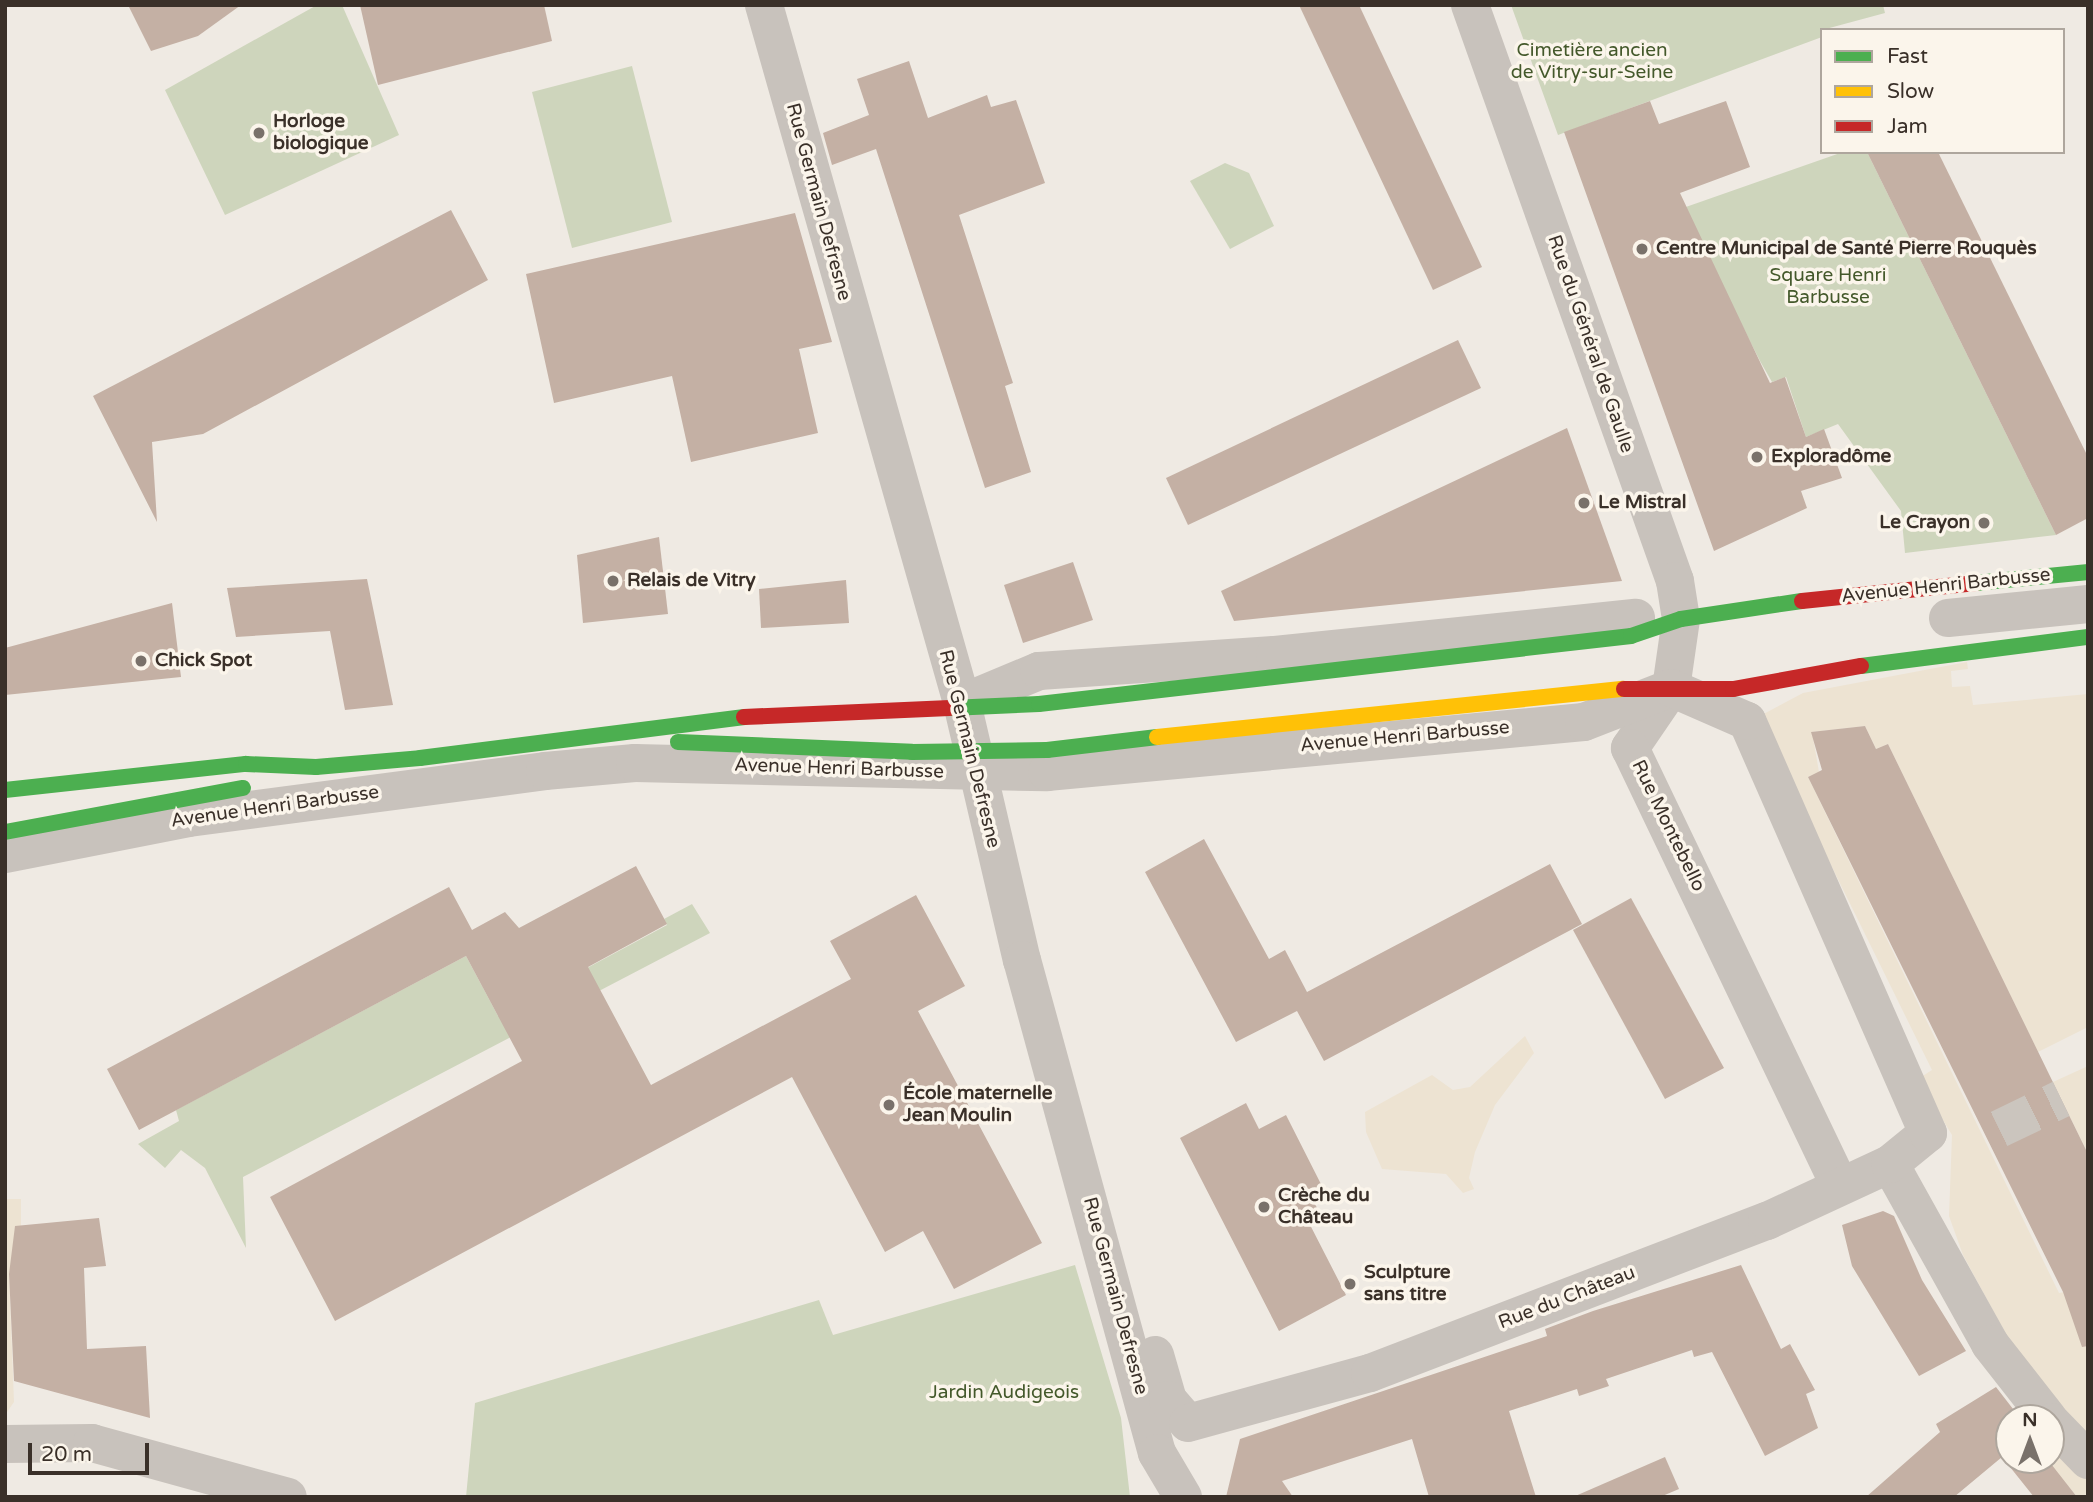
<!DOCTYPE html>
<meta charset="utf-8">
<style>
body{margin:0}
#map{position:relative;width:2093px;height:1502px;overflow:hidden;background:#efeae3;font-family:"Varela Round",sans-serif}
div>[style]{position:absolute}
.green>*{inset:0;background:#ced5bc}
.plaza>*{inset:0;background:#ede3d2}
.building>*{inset:0;background:#c4b0a4}
.street-tunnel>*{height:38px;margin-top:-19px;transform-origin:0;background:repeating-linear-gradient(90deg,#cbc5be 0 38px,transparent 0 57px)}
.street>*{height:38px;margin:-19px;padding:0 19px;transform-origin:19px;border-radius:19px;background:#c8c2bc}
.fast>*{height:16px;margin:-8px;padding:0 8px;transform-origin:8px;border-radius:8px;background:#4caf50}
.slow>*{height:16px;margin:-8px;padding:0 8px;transform-origin:8px;border-radius:8px;background:#ffc107}
.jam>*{height:16px;margin:-8px;padding:0 8px;transform-origin:8px;border-radius:8px;background:#c62828}
.dots>*{width:19px;height:19px;translate:-50% -50%;box-sizing:border-box;border:4px solid #fbf5eb;border-radius:50%}
span{translate:-50% -50%;white-space:nowrap;text-align:center;line-height:1.15;-webkit-text-stroke:7px #fbf5eb;paint-order:stroke}
.park-label{font-size:19px;color:#44592b}
.poi-label{font-size:19px;color:#3a3029;font-weight:700}
.left{translate:0 -50%;text-align:left}
.right{translate:-100% -50%;text-align:right}
.street-label{font-size:19px;color:#3a3029}
.frame{position:absolute;inset:0;border:7px solid #3a3029;pointer-events:none}
.legend{position:absolute;left:1820px;top:28px;width:245px;height:126px;box-sizing:border-box;background:#fbf5eb;border:2px solid #aea69d;margin:0;padding:9px 12px;list-style:none;font-size:21px;color:#3a3029}
.legend li{display:flex;align-items:center;gap:14px;height:35px}
.legend b{width:35px;border:2px solid #aea69d}
.north{position:absolute;left:1995px;top:1404px;width:70px;height:70px;box-sizing:border-box;background:#fbf5eb;border:2px solid #aea69d;border-radius:50%;rotate:0deg;font-size:19px;font-weight:700;line-height:28px;text-align:center;color:#3a3029}
.north::after{content:'';display:block;margin:auto;width:24px;height:32px;background:#79716a;clip-path:polygon(50% 0,100% 100%,50% 72%,0 100%)}
.scale{position:absolute;left:28px;top:1443px;width:121px;height:32px;box-sizing:border-box;border:4px solid #3a3029;border-top:0;padding-left:9px;font-size:21px;line-height:24px;white-space:nowrap;color:#3a3029;-webkit-text-stroke:5px #fbf5eb;paint-order:stroke}
</style>
<div id="map">
<div class="green">
<div style="clip-path:polygon(317px 5px,342px 5px,399px 135px,225px 215px,165px 90px)"></div>
<div style="clip-path:polygon(1511px 5px,1883px 5px,1885px 13px,1822px 30px,1822px 37px,1558px 135px)"></div>
<div style="clip-path:polygon(632px 66px,672px 222px,572px 248px,532px 92px)"></div>
<div style="clip-path:polygon(1843px 152px,1867px 152px,2056px 535px,1905px 553px,1901px 511px,1838px 424px,1806px 437px,1786px 377px,1772px 382px,1760px 361px,1683px 208px)"></div>
<div style="clip-path:polygon(1225px 163px,1249px 173px,1274px 226px,1230px 249px,1190px 181px)"></div>
<div style="clip-path:polygon(692px 904px,710px 933px,243px 1177px,246px 1248px,205px 1168px,181px 1150px,165px 1168px,138px 1144px,179px 1121px,176px 1110px,466px 956px,498px 1016px,667px 925px,664px 919px)"></div>
<div style="clip-path:polygon(1075px 1265px,1121px 1418px,1130px 1497px,466px 1497px,475px 1403px,819px 1300px,833px 1335px)"></div>
</div>
<div class="plaza">
<div style="clip-path:polygon(1967px 662px,1968px 669px,1951px 671px,1952px 687px,1970px 686px,1973px 705px,2088px 694px,2088px 1027px,2038px 1052px,1888px 744px,1876px 749px,1865px 726px,1812px 732px,1819px 772px,1808px 777px,2059px 1293px,2064px 1292px,2088px 1351px,2088px 1447px,2018px 1357px,1963px 1255px,1949px 1216px,1952px 1135px,1918px 1079px,1932px 1070px,1758px 717px,1803px 693px)"></div>
<div style="clip-path:polygon(1525px 1036px,1534px 1053px,1495px 1105px,1475px 1152px,1469px 1178px,1474px 1189px,1463px 1193px,1446px 1174px,1382px 1169px,1366px 1132px,1365px 1112px,1432px 1075px,1453px 1090px,1470px 1087px)"></div>
<div style="clip-path:polygon(2088px 1066px,2088px 1154px,2053px 1082px)"></div>
<div style="clip-path:polygon(5px 1199px,21px 1199px,21px 1225px,9px 1274px,14px 1402px,5px 1415px)"></div>
<div style="clip-path:polygon(2061px 1445px,2088px 1477px,2088px 1497px,2077px 1497px,2047px 1460px)"></div>
</div>
<div class="building">
<div style="clip-path:polygon(128px 5px,241px 5px,198px 36px,151px 51px)"></div>
<div style="clip-path:polygon(360px 5px,544px 5px,552px 41px,378px 85px)"></div>
<div style="clip-path:polygon(1299px 5px,1359px 5px,1482px 267px,1433px 290px)"></div>
<div style="clip-path:polygon(909px 61px,928px 118px,987px 95px,991px 107px,1016px 100px,1045px 183px,959px 215px,1013px 383px,1005px 386px,1031px 472px,985px 488px,876px 149px,832px 165px,823px 133px,869px 115px,857px 79px)"></div>
<div style="clip-path:polygon(1650px 101px,1659px 124px,1726px 101px,1750px 167px,1680px 193px,1770px 383px,1785px 377px,1806px 437px,1824px 429px,1842px 478px,1801px 491px,1807px 508px,1714px 551px,1564px 132px)"></div>
<div style="clip-path:polygon(1867px 152px,1938px 152px,2088px 457px,2088px 518px,2056px 535px)"></div>
<div style="clip-path:polygon(451px 210px,488px 280px,203px 434px,152px 442px,157px 522px,93px 396px)"></div>
<div style="clip-path:polygon(795px 213px,832px 342px,799px 349px,818px 433px,691px 462px,672px 376px,554px 403px,526px 274px)"></div>
<div style="clip-path:polygon(1458px 340px,1481px 388px,1188px 525px,1166px 478px)"></div>
<div style="clip-path:polygon(1567px 428px,1622px 581px,1234px 621px,1221px 591px)"></div>
<div style="clip-path:polygon(659px 537px,668px 614px,583px 623px,577px 555px)"></div>
<div style="clip-path:polygon(1073px 562px,1093px 620px,1023px 643px,1004px 585px)"></div>
<div style="clip-path:polygon(367px 579px,393px 705px,345px 710px,330px 631px,236px 637px,227px 588px)"></div>
<div style="clip-path:polygon(846px 580px,849px 623px,761px 628px,759px 589px)"></div>
<div style="clip-path:polygon(172px 603px,181px 677px,5px 695px,5px 648px)"></div>
<div style="clip-path:polygon(1865px 726px,1876px 749px,1888px 744px,2088px 1154px,2088px 1346px,2082px 1347px,2063px 1292px,1808px 777px,1822px 770px,1811px 732px)"></div>
<div style="clip-path:polygon(1204px 839px,1269px 959px,1285px 950px,1307px 992px,1550px 864px,1582px 924px,1324px 1061px,1297px 1011px,1236px 1042px,1145px 872px)"></div>
<div style="clip-path:polygon(636px 866px,667px 924px,588px 967px,651px 1085px,851px 979px,830px 941px,916px 895px,965px 986px,918px 1011px,1042px 1243px,954px 1289px,923px 1231px,885px 1252px,792px 1077px,335px 1321px,270px 1197px,522px 1061px,466px 956px,139px 1130px,107px 1069px,449px 887px,472px 930px,505px 912px,519px 928px)"></div>
<div style="clip-path:polygon(1631px 898px,1724px 1068px,1665px 1099px,1573px 930px)"></div>
<div style="clip-path:polygon(1246px 1103px,1259px 1129px,1286px 1115px,1326px 1194px,1313px 1201px,1319px 1211px,1306px 1217px,1346px 1295px,1279px 1331px,1180px 1138px)"></div>
<div style="clip-path:polygon(1883px 1211px,1894px 1216px,1922px 1280px,1966px 1351px,1919px 1376px,1852px 1266px,1842px 1225px)"></div>
<div style="clip-path:polygon(99px 1218px,106px 1266px,84px 1268px,87px 1349px,146px 1346px,150px 1418px,14px 1381px,9px 1274px,15px 1226px)"></div>
<div style="clip-path:polygon(1741px 1265px,1781px 1349px,1790px 1344px,1815px 1390px,1806px 1394px,1818px 1428px,1765px 1456px,1712px 1352px,1694px 1357px,1692px 1350px,1606px 1379px,1609px 1386px,1579px 1396px,1577px 1389px,1509px 1411px,1536px 1497px,1429px 1497px,1412px 1439px,1282px 1481px,1293px 1497px,1226px 1497px,1240px 1439px,1547px 1336px,1545px 1329px,1593px 1311px)"></div>
<div style="clip-path:polygon(1996px 1387px,2020px 1418px,2009px 1418px,2009px 1460px,2048px 1460px,2077px 1497px,2034px 1497px,2002px 1457px,1954px 1497px,1866px 1497px,1940px 1432px,1936px 1424px)"></div>
<div style="clip-path:polygon(1665px 1457px,1679px 1489px,1660px 1497px,1573px 1497px)"></div>
</div>
<div class="street-tunnel">
<div style="left:1999px;top:1129px;width:69px;rotate:-25.8deg"></div>
</div>
<div class="street">
<div style="left:764px;top:5px;width:726px;rotate:74.16deg"></div>
<div style="left:962px;top:703px;width:264px;rotate:76.9deg"></div>
<div style="left:1022px;top:960px;width:511px;rotate:74.69deg"></div>
<div style="left:1157px;top:1453px;width:51px;rotate:59.4deg"></div>
<div style="left:1470px;top:5px;width:611px;rotate:70.41deg"></div>
<div style="left:1675px;top:581px;width:38px;rotate:81deg"></div>
<div style="left:1681px;top:619px;width:70px;rotate:98.2deg"></div>
<div style="left:1671px;top:688px;width:73px;rotate:124.3deg"></div>
<div style="left:1630px;top:748px;width:484px;rotate:64.4deg"></div>
<div style="left:1948px;top:618px;width:141px;rotate:-5.7deg"></div>
<div style="left:962px;top:703px;width:83px;rotate:-22.6deg"></div>
<div style="left:1039px;top:671px;width:237px;rotate:-3.9deg"></div>
<div style="left:1275px;top:655px;width:363px;rotate:-5.9deg"></div>
<div style="left:5px;top:854px;width:187px;rotate:-11.1deg"></div>
<div style="left:189px;top:818px;width:359px;rotate:-7.5deg"></div>
<div style="left:545px;top:771px;width:90px;rotate:-5.1deg"></div>
<div style="left:635px;top:763px;width:412px;rotate:1.3deg"></div>
<div style="left:1047px;top:772px;width:539px;rotate:-5.32deg"></div>
<div style="left:1584px;top:722px;width:93px;rotate:-21.3deg"></div>
<div style="left:1890px;top:1164px;width:206px;rotate:60.9deg"></div>
<div style="left:1990px;top:1344px;width:94px;rotate:51.9deg"></div>
<div style="left:1155px;top:1355px;width:47px;rotate:73.9deg"></div>
<div style="left:1168px;top:1400px;width:30px;rotate:49deg"></div>
<div style="left:1188px;top:1423px;width:189px;rotate:-15.4deg"></div>
<div style="left:1370px;top:1373px;width:425px;rotate:-21deg"></div>
<div style="left:1767px;top:1221px;width:136px;rotate:-24.9deg"></div>
<div style="left:1890px;top:1164px;width:49px;rotate:-39.2deg"></div>
<div style="left:1928px;top:1133px;width:450px;rotate:-113.7deg"></div>
<div style="left:1747px;top:721px;width:83px;rotate:-156.5deg"></div>
<div style="left:2051px;top:1422px;width:53px;rotate:45.8deg"></div>
<div style="left:5px;top:1444px;width:87px;rotate:-0.7deg"></div>
<div style="left:92px;top:1443px;width:203px;rotate:15.4deg"></div>
</div>
<div class="fast">
<div style="left:1976px;top:583px;width:113px;rotate:-5.6deg"></div>
<div style="left:1861px;top:666px;width:229px;rotate:-7.3deg"></div>
<div style="left:950px;top:708px;width:89px;rotate:-2.6deg"></div>
<div style="left:1039px;top:704px;width:596px;rotate:-6.55deg"></div>
<div style="left:1631px;top:636px;width:53px;rotate:-18.8deg"></div>
<div style="left:1681px;top:619px;width:122px;rotate:-8.5deg"></div>
<div style="left:678px;top:742px;width:234px;rotate:2.4deg"></div>
<div style="left:912px;top:752px;width:135px;rotate:-0.8deg"></div>
<div style="left:1047px;top:750px;width:111px;rotate:-6.7deg"></div>
<div style="left:5px;top:790px;width:242px;rotate:-6.2deg"></div>
<div style="left:246px;top:764px;width:70px;rotate:2.5deg"></div>
<div style="left:316px;top:767px;width:104px;rotate:-4.9deg"></div>
<div style="left:420px;top:758px;width:327px;rotate:-7.2deg"></div>
<div style="left:5px;top:832px;width:242px;rotate:-10.5deg"></div>
</div>
<div class="slow">
<div style="left:1157px;top:737px;width:469px;rotate:-5.9deg"></div>
</div>
<div class="jam">
<div style="left:1802px;top:601px;width:175px;rotate:-5.9deg"></div>
<div style="left:1624px;top:689px;width:109px"></div>
<div style="left:1733px;top:689px;width:130px;rotate:-10.2deg"></div>
<div style="left:744px;top:717px;width:206px;rotate:-2.5deg"></div>
</div>
<div class="dots">
<div style="left:259px;top:133px;background:#79716a"></div>
<div style="left:1642px;top:249px;background:#79716a"></div>
<div style="left:1757px;top:457px;background:#79716a"></div>
<div style="left:1584px;top:503px;background:#79716a"></div>
<div style="left:1984px;top:523px;background:#79716a"></div>
<div style="left:613px;top:581px;background:#79716a"></div>
<div style="left:141px;top:661px;background:#79716a"></div>
<div style="left:889px;top:1105px;background:#79716a"></div>
<div style="left:1264px;top:1207px;background:#79716a"></div>
<div style="left:1350px;top:1284px;background:#79716a"></div>
</div>
<div class="park-label">
<span style="left:1592px;top:62px">Cimetière ancien<br>de Vitry-sur-Seine</span>
<span style="left:1828px;top:287px">Square Henri<br>Barbusse</span>
<span style="left:1004px;top:1393px">Jardin Audigeois</span>
</div>
<div class="poi-label">
<span class="left" style="left:273px;top:133px">Horloge<br>biologique</span>
<span class="left" style="left:1656px;top:249px">Centre Municipal de Santé Pierre Rouquès</span>
<span class="left" style="left:1771px;top:457px">Exploradôme</span>
<span class="left" style="left:1598px;top:503px">Le Mistral</span>
<span class="right" style="left:1970px;top:523px">Le Crayon</span>
<span class="left" style="left:627px;top:581px">Relais de Vitry</span>
<span class="left" style="left:155px;top:661px">Chick Spot</span>
<span class="left" style="left:903px;top:1105px">École maternelle<br>Jean Moulin</span>
<span class="left" style="left:1278px;top:1207px">Crèche du<br>Château</span>
<span class="left" style="left:1364px;top:1284px">Sculpture<br>sans titre</span>
</div>
<div class="street-label">
<span style="left:818px;top:202px;rotate:75deg">Rue Germain Defresne</span>
<span style="left:1590px;top:344px;rotate:71deg">Rue du Général de Gaulle</span>
<span style="left:1946px;top:586px;rotate:-6deg">Avenue Henri Barbusse</span>
<span style="left:1405px;top:737px;rotate:-5deg">Avenue Henri Barbusse</span>
<span style="left:969px;top:749px;rotate:76deg">Rue Germain Defresne</span>
<span style="left:839px;top:769px;rotate:2deg">Avenue Henri Barbusse</span>
<span style="left:275px;top:807px;rotate:-8deg">Avenue Henri Barbusse</span>
<span style="left:1668px;top:826px;rotate:64deg">Rue Montebello</span>
<span style="left:1115px;top:1296px;rotate:75deg">Rue Germain Defresne</span>
<span style="left:1567px;top:1298px;rotate:-21deg">Rue du Château</span>
</div>
<div class="frame"></div>
<ul class="legend">
<li><b style="height:9px;background:#4caf50"></b>Fast</li>
<li><b style="height:9px;background:#ffc107"></b>Slow</li>
<li><b style="height:9px;background:#c62828"></b>Jam</li>
</ul>
<div class="north">N</div>
<div class="scale">20 m</div>
</div>
